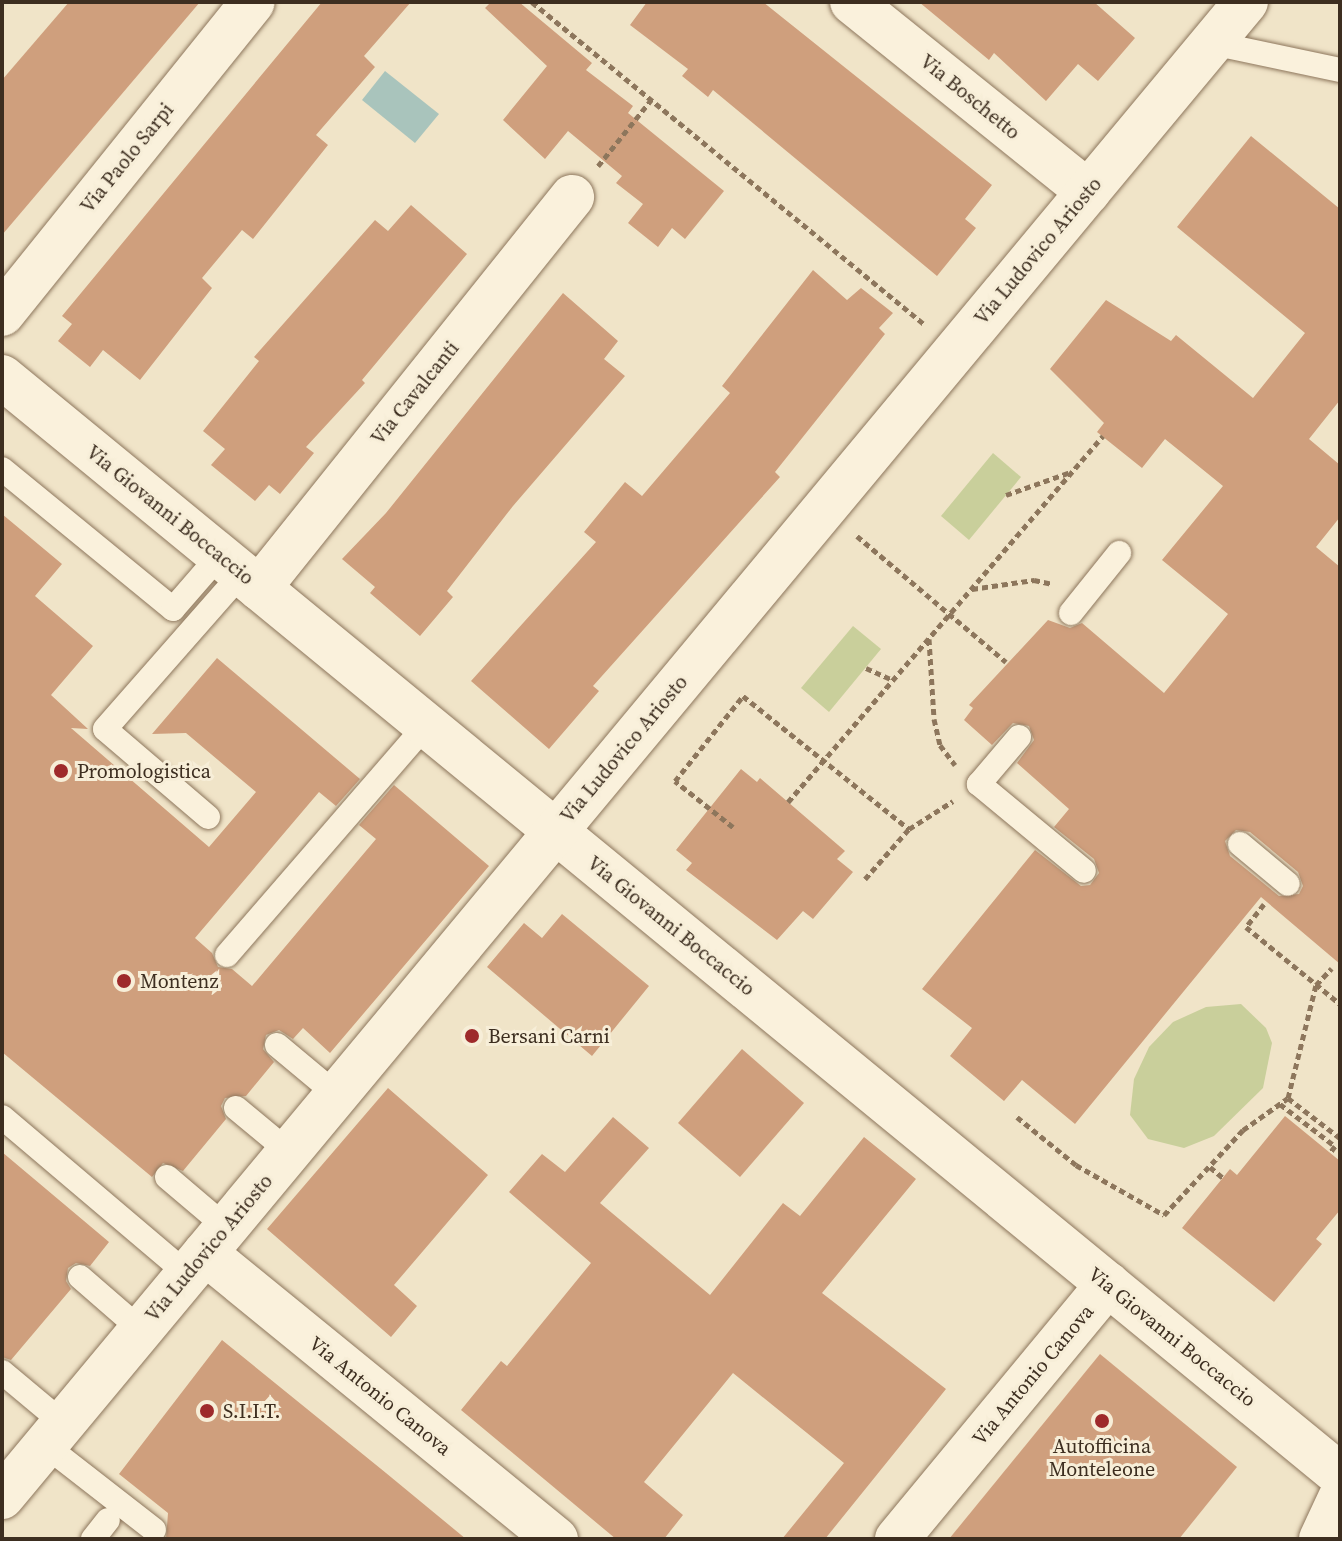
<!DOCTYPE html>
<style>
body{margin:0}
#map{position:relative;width:1342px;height:1541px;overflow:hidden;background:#f0e4c8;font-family:"Source Serif 4",serif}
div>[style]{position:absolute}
.green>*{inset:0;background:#c9cf9b}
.water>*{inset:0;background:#a9c4bc}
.building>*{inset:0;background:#cf9f7d}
.path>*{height:5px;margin-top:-2.5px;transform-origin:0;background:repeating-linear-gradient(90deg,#8d765c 0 6px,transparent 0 10px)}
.roads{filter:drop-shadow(0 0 2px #8d765c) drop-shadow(0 0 2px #8d765c)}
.service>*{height:24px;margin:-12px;padding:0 12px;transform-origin:12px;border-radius:12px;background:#faf1dc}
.minor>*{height:44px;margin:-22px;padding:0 22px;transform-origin:22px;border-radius:22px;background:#faf1dc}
.dots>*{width:22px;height:22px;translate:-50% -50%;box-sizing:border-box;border:4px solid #f7eed8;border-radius:50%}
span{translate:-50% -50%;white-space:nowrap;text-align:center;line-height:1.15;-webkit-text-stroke:6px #f7eed8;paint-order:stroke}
.street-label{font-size:20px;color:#3d2e20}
.poi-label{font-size:20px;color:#3d2e20}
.left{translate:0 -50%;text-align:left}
.frame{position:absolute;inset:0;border:4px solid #3d2e20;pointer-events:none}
</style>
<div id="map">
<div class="green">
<div style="clip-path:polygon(993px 453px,1021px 477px,969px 540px,941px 516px)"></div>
<div style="clip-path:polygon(853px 626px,881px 649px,829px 712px,801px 688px)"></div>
<div style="clip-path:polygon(1241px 1004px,1266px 1028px,1272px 1043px,1263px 1088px,1214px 1136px,1184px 1148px,1148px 1139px,1130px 1115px,1134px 1079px,1149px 1047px,1173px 1022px,1206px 1007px)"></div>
</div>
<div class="water">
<div style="clip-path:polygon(385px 71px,439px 114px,415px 143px,362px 100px)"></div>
</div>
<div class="building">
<div style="clip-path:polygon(69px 2px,200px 2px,2px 235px,2px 80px)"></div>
<div style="clip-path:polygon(322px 2px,411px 2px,364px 56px,375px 67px,316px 135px,328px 145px,253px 239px,242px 230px,202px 278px,212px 288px,140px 380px,103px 350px,90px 367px,58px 341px,72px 324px,62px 316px)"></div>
<div style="clip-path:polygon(491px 2px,519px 2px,592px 63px,586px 70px,633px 106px,628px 113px,724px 191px,685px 239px,672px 228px,658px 247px,628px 223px,643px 204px,616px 183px,622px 176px,568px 131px,545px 159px,503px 120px,547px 66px,485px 8px)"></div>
<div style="clip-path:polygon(647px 2px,763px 2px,992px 185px,965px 219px,976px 228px,937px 276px,713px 90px,708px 97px,682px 76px,688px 69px,630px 25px)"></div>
<div style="clip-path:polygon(919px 2px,1094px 2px,1135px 38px,1098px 81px,1078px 64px,1046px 101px,994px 53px,989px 60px)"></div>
<div style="clip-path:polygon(evenodd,1251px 136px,1340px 209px,1340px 400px,1309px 439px,1340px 465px,1340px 517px,1316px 547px,1340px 567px,1340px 964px,1261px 897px,1075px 1124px,1022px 1080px,1004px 1101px,950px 1056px,972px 1028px,922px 989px,1035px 850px,1081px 886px,1090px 885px,1099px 873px,1094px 859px,1054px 827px,1069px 809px,1017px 763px,1034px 740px,1029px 726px,1013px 723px,992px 745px,964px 720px,973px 708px,969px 705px,1048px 620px,1070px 628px,1082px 623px,1164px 693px,1228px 614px,1162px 560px,1223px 486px,1165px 439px,1142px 468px,1097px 432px,1104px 423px,1050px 369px,1106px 300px,1171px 341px,1176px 335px,1253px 398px,1305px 333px,1177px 227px,1251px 136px,1236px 830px,1250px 832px,1298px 872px,1303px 886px,1299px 894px,1279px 896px,1230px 856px,1225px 841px,1236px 830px)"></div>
<div style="clip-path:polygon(411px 205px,467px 254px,362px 380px,365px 383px,306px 447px,314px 453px,280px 494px,269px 485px,255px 501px,211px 465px,225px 449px,203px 431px,259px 361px,254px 357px,375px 220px,388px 231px)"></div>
<div style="clip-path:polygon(813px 270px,847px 300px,861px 288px,893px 313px,879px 328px,885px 334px,775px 472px,780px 477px,593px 686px,599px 691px,549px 749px,471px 681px,596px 542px,584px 532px,625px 482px,642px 496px,730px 393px,722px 386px)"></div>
<div style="clip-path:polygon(563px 293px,618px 341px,604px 359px,625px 376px,513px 506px,447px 591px,453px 597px,420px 636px,370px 593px,375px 587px,342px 559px,386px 513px)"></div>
<div style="clip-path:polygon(2px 514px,62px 564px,35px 596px,93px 646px,51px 695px,88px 729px,71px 728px,209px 847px,256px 792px,186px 733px,152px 734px,217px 658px,360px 779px,336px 806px,319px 792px,195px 938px,212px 953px,218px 967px,232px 969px,252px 986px,376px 839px,359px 825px,394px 785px,489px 866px,330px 1053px,303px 1028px,293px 1039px,279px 1030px,266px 1035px,263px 1049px,274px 1062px,246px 1096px,225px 1098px,221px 1106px,226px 1119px,183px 1171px,163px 1163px,152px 1177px,2px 1052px)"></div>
<div style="clip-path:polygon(741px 769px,757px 782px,760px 778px,845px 851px,837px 859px,853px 872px,813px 919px,803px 911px,777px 940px,686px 870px,692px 863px,676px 850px)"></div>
<div style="clip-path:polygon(562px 914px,649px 986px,592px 1056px,487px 967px,524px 923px,542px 938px)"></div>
<div style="clip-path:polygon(742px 1049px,804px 1103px,740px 1177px,678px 1123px)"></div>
<div style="clip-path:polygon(388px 1088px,488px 1175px,394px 1285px,417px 1306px,391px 1337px,267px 1229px)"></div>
<div style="clip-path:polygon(1285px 1116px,1340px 1161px,1340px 1210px,1316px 1239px,1322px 1244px,1274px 1302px,1182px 1228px,1230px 1169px,1237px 1175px)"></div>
<div style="clip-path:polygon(613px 1117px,649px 1148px,600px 1203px,710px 1295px,783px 1203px,800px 1216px,864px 1137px,916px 1179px,822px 1293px,946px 1389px,825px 1539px,782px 1539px,844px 1463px,733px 1373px,644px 1482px,683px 1515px,664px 1539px,616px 1539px,461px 1410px,501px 1361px,507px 1366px,591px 1263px,509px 1192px,542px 1154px,565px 1172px)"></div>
<div style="clip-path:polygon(2px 1152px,109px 1242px,90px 1266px,76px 1263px,68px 1268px,66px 1281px,71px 1289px,11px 1360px,2px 1357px)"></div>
<div style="clip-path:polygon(222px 1340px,386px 1473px,466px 1539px,166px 1539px,168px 1513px,119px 1474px)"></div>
<div style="clip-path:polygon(1100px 1354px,1237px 1467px,1179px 1539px,949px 1539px)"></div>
</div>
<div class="path">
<div style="left:532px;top:2px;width:507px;rotate:39.4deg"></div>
<div style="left:598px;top:166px;width:85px;rotate:-51.2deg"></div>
<div style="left:1006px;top:495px;width:69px;rotate:-19.5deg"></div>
<div style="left:857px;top:536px;width:195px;rotate:40.2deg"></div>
<div style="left:972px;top:589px;width:63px;rotate:-8.3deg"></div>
<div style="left:1034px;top:580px;width:19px;rotate:12deg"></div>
<div style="left:929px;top:639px;width:80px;rotate:86.4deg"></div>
<div style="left:934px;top:719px;width:27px;rotate:77deg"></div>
<div style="left:940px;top:745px;width:25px;rotate:53deg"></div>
<div style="left:866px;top:668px;width:30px;rotate:24deg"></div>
<div style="left:788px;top:802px;width:483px;rotate:-49.3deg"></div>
<div style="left:733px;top:827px;width:74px;rotate:-141.6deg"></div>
<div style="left:675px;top:781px;width:109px;rotate:-51.3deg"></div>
<div style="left:743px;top:696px;width:213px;rotate:38.7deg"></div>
<div style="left:865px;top:879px;width:67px;rotate:-48.7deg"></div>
<div style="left:909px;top:829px;width:52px;rotate:-32.5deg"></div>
<div style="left:1264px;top:904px;width:29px;rotate:128deg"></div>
<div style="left:1246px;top:927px;width:122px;rotate:39.3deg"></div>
<div style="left:1288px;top:1098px;width:116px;rotate:-76.1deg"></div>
<div style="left:1316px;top:985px;width:23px;rotate:-47deg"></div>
<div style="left:1280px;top:1104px;width:69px;rotate:37.4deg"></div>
<div style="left:1335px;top:1146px;width:9px;rotate:126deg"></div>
<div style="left:1017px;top:1117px;width:76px;rotate:39.1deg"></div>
<div style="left:1076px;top:1165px;width:101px;rotate:29.6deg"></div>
<div style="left:1164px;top:1215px;width:116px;rotate:-47.1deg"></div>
<div style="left:1243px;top:1130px;width:55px;rotate:-35.4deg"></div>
<div style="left:1288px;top:1098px;width:66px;rotate:37.6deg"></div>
<div style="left:1210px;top:1167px;width:17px;rotate:40deg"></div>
</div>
<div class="roads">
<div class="service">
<div style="left:1212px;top:43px;width:131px;rotate:11.9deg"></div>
<div style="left:2px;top:469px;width:221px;rotate:39.3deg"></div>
<div style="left:173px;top:609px;width:70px;rotate:-49deg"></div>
<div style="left:1071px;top:613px;width:77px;rotate:-51.3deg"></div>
<div style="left:1019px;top:737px;width:62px;rotate:130.4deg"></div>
<div style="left:979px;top:784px;width:136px;rotate:39.6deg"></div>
<div style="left:208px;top:817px;width:135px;rotate:-139.5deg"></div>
<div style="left:105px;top:729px;width:206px;rotate:-48.7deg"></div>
<div style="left:1240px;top:844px;width:62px;rotate:39.8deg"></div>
<div style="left:227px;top:955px;width:304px;rotate:-49.1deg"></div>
<div style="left:277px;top:1045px;width:78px;rotate:39.8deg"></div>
<div style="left:236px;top:1108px;width:69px;rotate:39.7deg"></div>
<div style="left:2px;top:1117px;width:243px;rotate:40.3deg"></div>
<div style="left:167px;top:1177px;width:77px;rotate:40.3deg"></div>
<div style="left:80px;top:1277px;width:81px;rotate:41deg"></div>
<div style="left:2px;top:1372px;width:80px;rotate:39.9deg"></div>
<div style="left:45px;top:1445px;width:138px;rotate:37.9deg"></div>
<div style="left:93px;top:1539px;width:24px;rotate:-52deg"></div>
</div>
<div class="minor">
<div style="left:852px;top:2px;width:303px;rotate:38.8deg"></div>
<div style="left:2px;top:314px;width:400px;rotate:-51.2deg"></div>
<div style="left:2px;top:377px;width:1731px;rotate:39.37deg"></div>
<div style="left:259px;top:588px;width:501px;rotate:-51.32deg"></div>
<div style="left:205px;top:1253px;width:453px;rotate:39.2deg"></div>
<div style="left:2px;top:1497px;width:1945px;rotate:-50.24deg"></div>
<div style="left:897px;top:1539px;width:331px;rotate:-50.4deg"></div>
<div style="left:1321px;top:1539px;width:45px;rotate:-65.1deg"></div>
</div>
</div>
<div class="dots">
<div style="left:61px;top:771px;background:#9e2a2b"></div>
<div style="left:124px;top:981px;background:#9e2a2b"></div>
<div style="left:472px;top:1036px;background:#9e2a2b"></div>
<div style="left:207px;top:1411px;background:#9e2a2b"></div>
<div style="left:1102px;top:1421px;background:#9e2a2b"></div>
</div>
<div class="street-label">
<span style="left:970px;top:97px;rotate:39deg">Via Boschetto</span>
<span style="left:127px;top:158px;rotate:-51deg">Via Paolo Sarpi</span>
<span style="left:1038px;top:251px;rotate:-50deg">Via Ludovico Ariosto</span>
<span style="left:415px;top:393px;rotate:-51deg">Via Cavalcanti</span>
<span style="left:170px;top:515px;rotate:39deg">Via Giovanni Boccaccio</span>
<span style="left:624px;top:749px;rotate:-50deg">Via Ludovico Ariosto</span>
<span style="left:671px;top:926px;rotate:39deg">Via Giovanni Boccaccio</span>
<span style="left:209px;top:1248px;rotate:-50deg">Via Ludovico Ariosto</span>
<span style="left:1172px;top:1337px;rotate:39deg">Via Giovanni Boccaccio</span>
<span style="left:1033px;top:1375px;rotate:-50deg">Via Antonio Canova</span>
<span style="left:380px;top:1396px;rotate:39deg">Via Antonio Canova</span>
</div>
<div class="poi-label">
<span class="left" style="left:77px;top:771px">Promologistica</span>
<span class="left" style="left:140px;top:981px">Montenz</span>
<span class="left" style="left:488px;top:1036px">Bersani Carni</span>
<span class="left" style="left:223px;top:1411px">S.I.I.T.</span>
<span style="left:1102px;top:1458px">Autofficina<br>Monteleone</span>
</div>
<div class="frame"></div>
</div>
